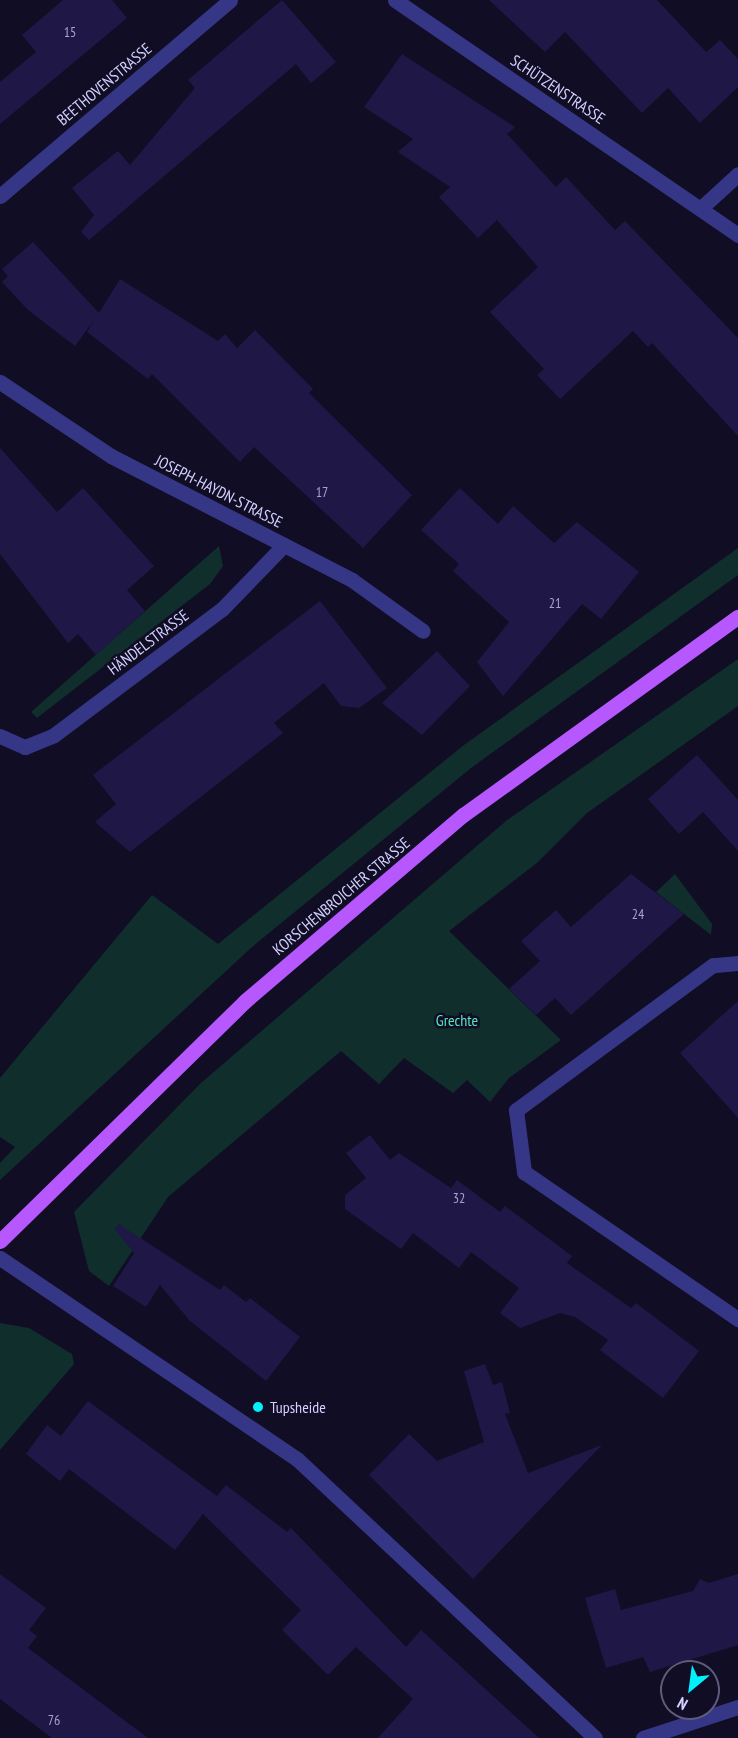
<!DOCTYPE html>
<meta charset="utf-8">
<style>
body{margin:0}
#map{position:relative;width:738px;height:1738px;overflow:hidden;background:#100d25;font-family:"PT Sans Narrow",sans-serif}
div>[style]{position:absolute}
.green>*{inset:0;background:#102f2c}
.building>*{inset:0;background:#1f1847}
.minor>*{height:15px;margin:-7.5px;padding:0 7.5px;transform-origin:7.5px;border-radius:7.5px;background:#353786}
.major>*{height:15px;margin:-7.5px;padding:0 7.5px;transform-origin:7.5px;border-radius:7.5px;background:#b758ff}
.dots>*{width:16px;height:16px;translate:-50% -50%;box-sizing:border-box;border:3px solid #100d25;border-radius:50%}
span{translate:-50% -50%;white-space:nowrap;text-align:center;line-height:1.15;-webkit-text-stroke:5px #100d25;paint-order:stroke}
.number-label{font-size:14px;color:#a6a3d1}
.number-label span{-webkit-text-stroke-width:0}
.street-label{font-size:16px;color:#d3d1ff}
.park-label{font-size:16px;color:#55e6ba}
.poi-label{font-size:16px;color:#d3d1ff}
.left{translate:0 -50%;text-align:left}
.north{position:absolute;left:660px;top:1660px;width:60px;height:60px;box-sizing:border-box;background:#100d25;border:2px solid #5e5b7c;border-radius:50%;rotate:209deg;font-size:16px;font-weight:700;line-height:24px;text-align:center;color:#d3d1ff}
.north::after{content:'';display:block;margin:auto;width:21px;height:27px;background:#00f1fc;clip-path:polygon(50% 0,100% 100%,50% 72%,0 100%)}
</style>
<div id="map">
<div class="green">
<div style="clip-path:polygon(219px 546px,223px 566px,210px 584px,37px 718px,31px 712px)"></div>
<div style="clip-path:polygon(738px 548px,738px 575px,471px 768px,252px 947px,0 1180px,0 1163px,15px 1147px,0 1137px,0 1078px,152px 895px,218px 944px,464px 745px)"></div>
<div style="clip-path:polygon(738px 659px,738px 706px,587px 813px,538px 862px,449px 931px,561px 1040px,509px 1078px,490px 1102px,467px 1080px,453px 1093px,404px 1058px,379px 1084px,341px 1051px,168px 1197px,109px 1286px,89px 1271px,74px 1212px,201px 1083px,506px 821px)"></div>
<div style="clip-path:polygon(675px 874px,712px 924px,711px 935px,656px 892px)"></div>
<div style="clip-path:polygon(0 1323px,29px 1328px,72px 1354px,74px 1364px,0 1450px)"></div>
</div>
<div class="building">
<div style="clip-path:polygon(63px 0,112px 0,127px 18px,0 124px,0 82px,36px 52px,22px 35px)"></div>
<div style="clip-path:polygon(282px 0,336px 62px,311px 83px,296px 64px,89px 240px,81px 232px,94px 215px,72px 188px,118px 151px,130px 165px,195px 88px,188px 80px)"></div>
<div style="clip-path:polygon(489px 0,657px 0,706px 52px,720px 40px,738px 59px,738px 87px,700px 123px,668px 88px,642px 113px,565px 32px,545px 52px)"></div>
<div style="clip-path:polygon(402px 54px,515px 127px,507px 134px,556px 187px,566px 177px,615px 230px,625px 221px,738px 338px,738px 436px,652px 343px,648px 347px,633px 331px,560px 399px,537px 375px,544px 369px,490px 312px,538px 267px,497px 220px,478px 238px,439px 197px,450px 187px,398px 152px,413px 139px,364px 107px)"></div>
<div style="clip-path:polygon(33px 242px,99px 313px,120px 279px,218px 341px,225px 334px,237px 348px,255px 330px,313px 389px,309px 393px,412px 495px,363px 548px,254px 447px,240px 462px,152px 374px,148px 379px,87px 332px,94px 320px,75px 346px,28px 310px,2px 282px,8px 276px,2px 269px)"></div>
<div style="clip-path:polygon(0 448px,57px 512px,83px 488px,154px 566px,127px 590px,145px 611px,96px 655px,78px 634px,68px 643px,0 554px)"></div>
<div style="clip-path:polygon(460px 488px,498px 524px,513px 506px,554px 543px,577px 522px,639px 572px,601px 619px,582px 604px,503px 696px,477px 662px,509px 622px,453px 571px,459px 564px,421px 530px)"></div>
<div style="clip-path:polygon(320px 601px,387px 688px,359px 708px,341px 706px,324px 683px,274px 723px,283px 733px,130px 852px,95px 822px,116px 804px,93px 775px)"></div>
<div style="clip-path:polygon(437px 651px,470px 686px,422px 735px,382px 703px)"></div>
<div style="clip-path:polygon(697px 755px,738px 800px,738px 851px,703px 812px,679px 834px,648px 799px)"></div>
<div style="clip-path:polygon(631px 874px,684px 914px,571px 1015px,555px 998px,536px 1015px,509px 989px,540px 961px,521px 941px,556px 910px,571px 927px)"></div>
<div style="clip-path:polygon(738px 1001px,738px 1118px,680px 1053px)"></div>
<div style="clip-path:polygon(370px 1135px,390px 1160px,399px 1153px,451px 1188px,457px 1180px,500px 1212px,505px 1206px,572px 1256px,567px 1263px,631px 1308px,636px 1303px,699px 1351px,663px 1398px,600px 1350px,608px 1340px,575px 1317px,560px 1313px,520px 1328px,500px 1313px,519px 1288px,471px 1252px,459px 1268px,413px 1233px,401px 1249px,345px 1209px,345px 1195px,366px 1178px,346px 1153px)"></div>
<div style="clip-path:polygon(119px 1224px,220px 1290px,224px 1285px,246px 1302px,250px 1298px,300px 1337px,266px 1381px,190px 1321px,160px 1285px,146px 1307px,113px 1286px,134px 1253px,114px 1229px)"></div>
<div style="clip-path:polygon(485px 1364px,493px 1385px,502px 1382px,510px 1413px,505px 1414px,528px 1473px,602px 1445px,473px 1579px,369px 1475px,409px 1434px,437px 1461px,484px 1442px,464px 1371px)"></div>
<div style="clip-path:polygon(88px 1401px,217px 1496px,226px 1485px,287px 1532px,291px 1528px,406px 1647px,421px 1630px,539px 1738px,378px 1738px,413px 1699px,356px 1647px,328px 1675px,282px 1630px,301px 1610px,203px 1514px,175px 1550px,69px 1469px,60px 1481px,26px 1454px,47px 1425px,61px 1436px)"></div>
<div style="clip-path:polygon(0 1574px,46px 1608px,29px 1630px,37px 1636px,28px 1648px,148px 1738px,52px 1738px,0 1699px)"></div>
<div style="clip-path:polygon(738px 1574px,738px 1645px,650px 1672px,643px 1657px,606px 1668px,585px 1598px,615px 1589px,621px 1610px,693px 1591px,700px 1579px,709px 1583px)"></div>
</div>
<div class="minor">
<div style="left:395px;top:0;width:416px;rotate:34.4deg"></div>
<div style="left:0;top:196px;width:302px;rotate:-40.4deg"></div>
<div style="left:701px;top:208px;width:50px;rotate:-42.6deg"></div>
<div style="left:0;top:382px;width:133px;rotate:33.7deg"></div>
<div style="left:111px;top:456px;width:271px;rotate:27.2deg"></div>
<div style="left:352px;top:580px;width:87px;rotate:35.7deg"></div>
<div style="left:0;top:736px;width:27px;rotate:24deg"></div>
<div style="left:25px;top:747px;width:31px;rotate:-22deg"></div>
<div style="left:54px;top:735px;width:210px;rotate:-36.9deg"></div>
<div style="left:222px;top:609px;width:89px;rotate:-45.9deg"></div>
<div style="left:738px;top:963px;width:25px;rotate:175deg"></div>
<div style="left:713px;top:965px;width:245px;rotate:143.6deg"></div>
<div style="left:516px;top:1110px;width:63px;rotate:82.6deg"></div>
<div style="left:524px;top:1172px;width:260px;rotate:34.5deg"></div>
<div style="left:0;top:1258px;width:359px;rotate:34.1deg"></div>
<div style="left:297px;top:1459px;width:408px;rotate:43.1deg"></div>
<div style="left:643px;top:1738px;width:100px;rotate:-18.1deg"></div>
</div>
<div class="major">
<div style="left:0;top:1241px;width:343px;rotate:-44.4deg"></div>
<div style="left:245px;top:1001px;width:287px;rotate:-40.5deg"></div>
<div style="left:463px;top:815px;width:339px;rotate:-35.8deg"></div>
</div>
<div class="dots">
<div style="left:258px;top:1407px;background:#00f1fc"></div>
</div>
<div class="number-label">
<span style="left:70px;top:32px">15</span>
<span style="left:322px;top:492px">17</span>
<span style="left:555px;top:603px">21</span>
<span style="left:638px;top:914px">24</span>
<span style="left:459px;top:1198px">32</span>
<span style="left:54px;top:1720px">76</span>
</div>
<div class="street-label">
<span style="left:104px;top:84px;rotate:-40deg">BEETHOVENSTRASSE</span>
<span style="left:558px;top:89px;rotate:34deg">SCHÜTZENSTRASSE</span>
<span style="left:219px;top:491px;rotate:27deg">JOSEPH-HAYDN-STRASSE</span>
<span style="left:148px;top:642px;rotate:-37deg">HÄNDELSTRASSE</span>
<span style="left:341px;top:896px;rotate:-40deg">KORSCHENBROICHER STRASSE</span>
</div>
<div class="park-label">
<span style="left:457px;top:1020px">Grechte</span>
</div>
<div class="poi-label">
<span class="left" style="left:270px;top:1407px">Tupsheide</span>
</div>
<div class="north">N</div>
</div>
